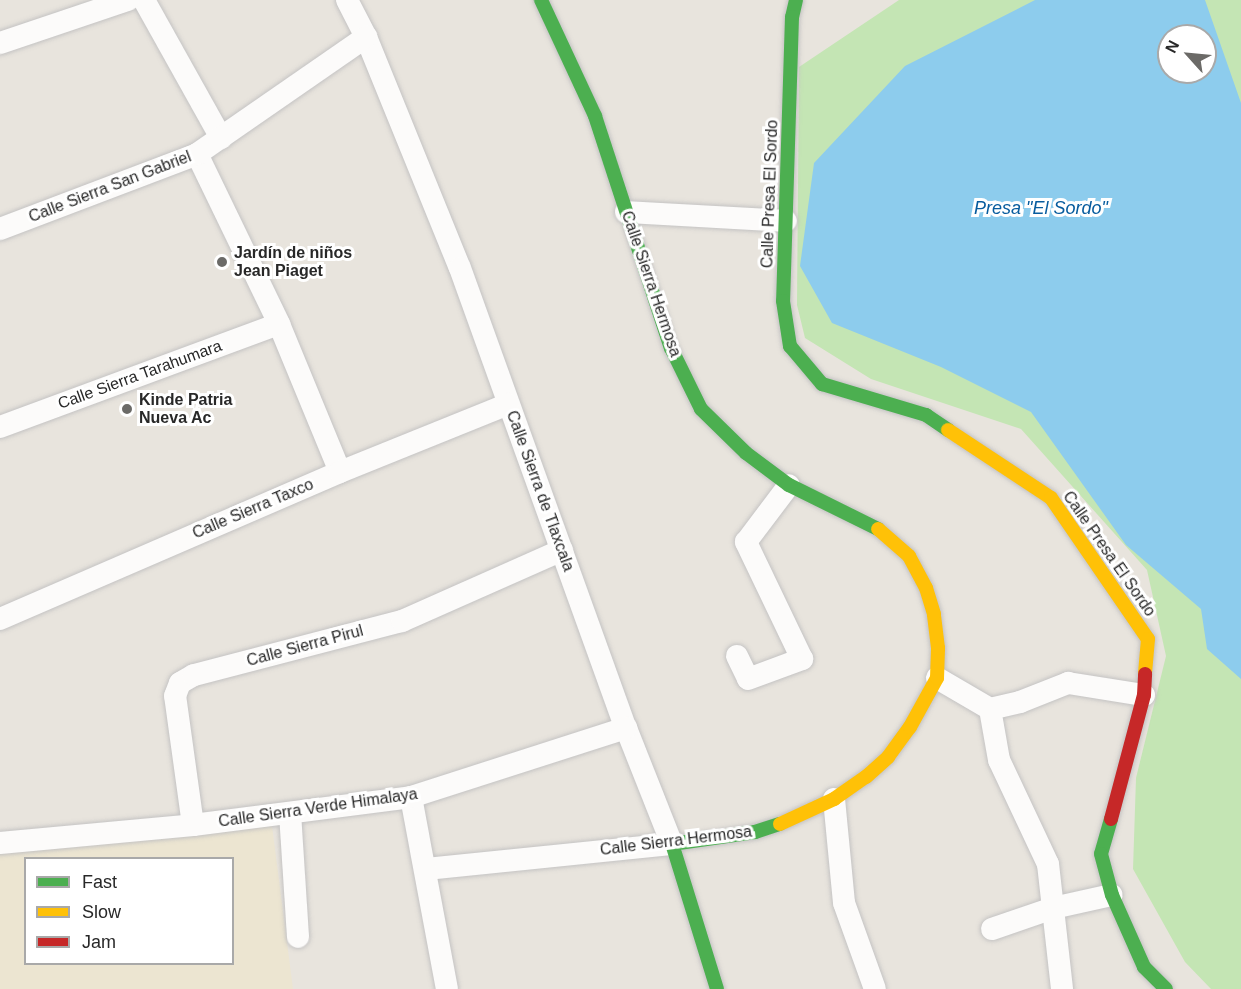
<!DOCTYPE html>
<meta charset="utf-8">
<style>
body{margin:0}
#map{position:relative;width:1241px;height:989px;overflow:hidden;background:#e8e4dd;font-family:Arial,sans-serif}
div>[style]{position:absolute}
.education>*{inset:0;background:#ece5d1}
.green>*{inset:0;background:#c4e5b4}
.water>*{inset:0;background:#8dcced}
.roads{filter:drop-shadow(0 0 2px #c4c3c3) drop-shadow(0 0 2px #c4c3c3)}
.street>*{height:22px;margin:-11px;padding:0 11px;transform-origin:11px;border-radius:11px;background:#fcfbfa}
.fast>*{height:14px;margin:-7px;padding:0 7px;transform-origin:7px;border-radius:7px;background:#4caf50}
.slow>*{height:14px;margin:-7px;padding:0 7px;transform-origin:7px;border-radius:7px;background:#ffc107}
.jam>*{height:14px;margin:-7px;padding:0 7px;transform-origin:7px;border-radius:7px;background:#c62828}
.dots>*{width:16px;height:16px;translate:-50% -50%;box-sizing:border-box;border:3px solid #fff;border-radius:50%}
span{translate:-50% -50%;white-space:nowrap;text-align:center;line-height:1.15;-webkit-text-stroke:6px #fff;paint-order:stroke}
.street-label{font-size:16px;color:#282828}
.poi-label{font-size:16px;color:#282828;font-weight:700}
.left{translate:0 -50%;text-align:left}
.water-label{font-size:18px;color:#075c9e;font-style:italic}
.legend{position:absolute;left:24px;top:857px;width:210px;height:108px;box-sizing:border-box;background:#fff;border:2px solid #a9a9a9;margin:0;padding:8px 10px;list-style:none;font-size:18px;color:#282828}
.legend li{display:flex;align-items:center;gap:12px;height:30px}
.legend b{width:30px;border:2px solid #a9a9a9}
.north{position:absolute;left:1157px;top:24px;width:60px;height:60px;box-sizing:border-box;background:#fff;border:2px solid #a9a9a9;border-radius:50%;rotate:297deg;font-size:16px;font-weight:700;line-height:24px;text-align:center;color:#282828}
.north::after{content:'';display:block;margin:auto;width:21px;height:27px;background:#6b6a67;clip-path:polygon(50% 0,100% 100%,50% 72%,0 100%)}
</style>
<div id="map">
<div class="education">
<div style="clip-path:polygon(evenodd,272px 826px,293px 989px,0 989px,0 853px,272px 826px,26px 858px,232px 858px,232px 964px,26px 964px,26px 858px)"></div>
</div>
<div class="green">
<div style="clip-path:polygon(evenodd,899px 0,1241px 0,1241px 989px,1211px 989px,1185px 962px,1133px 869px,1136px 778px,1166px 656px,1147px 570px,1021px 429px,871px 379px,805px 338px,797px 305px,799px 67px,899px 0,1169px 36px,1205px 36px,1205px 72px,1169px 72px,1169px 36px)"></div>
</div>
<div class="water">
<div style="clip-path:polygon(evenodd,1035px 0,1205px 0,1241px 103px,1241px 679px,1207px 649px,1201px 609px,1126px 545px,1031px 412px,941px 367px,832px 323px,800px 266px,814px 163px,905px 66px,1035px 0,1169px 36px,1205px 36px,1205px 72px,1169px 72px,1169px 36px)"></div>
</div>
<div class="roads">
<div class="street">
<div style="left:144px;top:0;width:158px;rotate:60.8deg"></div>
<div style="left:347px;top:0;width:42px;rotate:62.8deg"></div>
<div style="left:366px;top:37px;width:249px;rotate:67.9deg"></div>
<div style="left:460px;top:268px;width:489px;rotate:70.2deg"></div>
<div style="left:626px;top:728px;width:125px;rotate:68.4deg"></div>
<div style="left:672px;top:844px;width:246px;rotate:174.2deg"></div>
<div style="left:0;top:43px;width:135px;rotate:-18.6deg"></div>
<div style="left:197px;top:154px;width:189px;rotate:64.2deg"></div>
<div style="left:279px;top:324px;width:160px;rotate:67.6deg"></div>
<div style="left:626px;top:212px;width:160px;rotate:3.2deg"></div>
<div style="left:0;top:229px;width:211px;rotate:-20.8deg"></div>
<div style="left:197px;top:154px;width:206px;rotate:-34.7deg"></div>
<div style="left:0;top:427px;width:297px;rotate:-20.3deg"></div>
<div style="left:0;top:619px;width:370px;rotate:-23.4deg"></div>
<div style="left:340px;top:472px;width:181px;rotate:-22deg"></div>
<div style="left:737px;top:656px;width:25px;rotate:64deg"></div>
<div style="left:748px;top:679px;width:58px;rotate:-20.3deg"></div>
<div style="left:802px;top:659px;width:130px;rotate:-115.6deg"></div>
<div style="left:746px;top:542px;width:71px;rotate:-53deg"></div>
<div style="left:937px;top:678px;width:61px;rotate:30.3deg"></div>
<div style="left:990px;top:709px;width:31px;rotate:-13deg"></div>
<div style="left:1020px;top:702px;width:52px;rotate:-21.6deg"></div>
<div style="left:1068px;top:683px;width:77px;rotate:9deg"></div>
<div style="left:990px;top:709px;width:52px;rotate:80deg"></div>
<div style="left:999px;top:760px;width:115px;rotate:64.8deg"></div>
<div style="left:1048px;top:864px;width:126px;rotate:83.6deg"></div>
<div style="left:411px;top:797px;width:195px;rotate:79.4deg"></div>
<div style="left:834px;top:799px;width:104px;rotate:84.5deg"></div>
<div style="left:844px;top:903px;width:91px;rotate:70.2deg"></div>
<div style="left:290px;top:813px;width:124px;rotate:86.3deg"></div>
<div style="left:193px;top:825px;width:130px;rotate:-97.9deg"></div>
<div style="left:175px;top:696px;width:14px;rotate:-69deg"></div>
<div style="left:180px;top:683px;width:16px;rotate:-30deg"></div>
<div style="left:194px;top:675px;width:215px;rotate:-14.6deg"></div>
<div style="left:402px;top:621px;width:175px;rotate:-23.9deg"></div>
<div style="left:0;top:843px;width:194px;rotate:-5.3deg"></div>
<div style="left:193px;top:825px;width:220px;rotate:-7.3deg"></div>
<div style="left:411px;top:797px;width:226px;rotate:-17.8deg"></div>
<div style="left:992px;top:929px;width:65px;rotate:-19deg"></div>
<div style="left:1053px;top:908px;width:60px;rotate:-12.4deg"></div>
</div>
<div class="fast">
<div style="left:541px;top:0;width:128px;rotate:65deg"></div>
<div style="left:595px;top:116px;width:244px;rotate:71.9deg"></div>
<div style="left:671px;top:348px;width:68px;rotate:63.8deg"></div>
<div style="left:701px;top:409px;width:63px;rotate:44.4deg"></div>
<div style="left:746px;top:453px;width:54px;rotate:36.7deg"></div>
<div style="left:789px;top:485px;width:99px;rotate:26.3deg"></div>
<div style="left:796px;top:0;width:17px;rotate:103deg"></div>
<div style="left:792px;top:17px;width:284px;rotate:91.8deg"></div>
<div style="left:783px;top:301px;width:46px;rotate:81.2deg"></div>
<div style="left:790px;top:346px;width:50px;rotate:49.9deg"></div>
<div style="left:822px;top:384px;width:109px;rotate:16.6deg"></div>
<div style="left:926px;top:415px;width:27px;rotate:34deg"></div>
<div style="left:1111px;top:819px;width:36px;rotate:106deg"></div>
<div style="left:1101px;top:854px;width:42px;rotate:75deg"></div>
<div style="left:1112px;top:895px;width:79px;rotate:66deg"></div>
<div style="left:1144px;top:967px;width:31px;rotate:45deg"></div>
<div style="left:717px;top:989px;width:152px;rotate:-107.2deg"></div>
<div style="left:672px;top:844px;width:84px;rotate:-8.2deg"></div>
<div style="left:755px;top:832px;width:26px;rotate:-18deg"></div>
</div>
<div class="slow">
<div style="left:948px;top:430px;width:123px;rotate:33.4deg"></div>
<div style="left:1051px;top:498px;width:171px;rotate:55.5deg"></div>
<div style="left:1148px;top:639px;width:35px;rotate:95deg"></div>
<div style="left:780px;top:824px;width:60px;rotate:-24.8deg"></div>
<div style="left:834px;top:799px;width:39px;rotate:-35deg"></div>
<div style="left:866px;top:777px;width:30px;rotate:-42deg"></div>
<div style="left:888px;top:757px;width:37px;rotate:-54deg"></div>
<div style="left:910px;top:727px;width:56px;rotate:-61.1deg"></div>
<div style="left:937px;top:678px;width:30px;rotate:-88deg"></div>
<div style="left:938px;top:648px;width:34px;rotate:-97deg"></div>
<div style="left:934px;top:614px;width:27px;rotate:-107deg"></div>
<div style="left:926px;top:588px;width:36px;rotate:-118deg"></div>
<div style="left:909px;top:556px;width:41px;rotate:-138.9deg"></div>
</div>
<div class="jam">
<div style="left:1111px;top:819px;width:128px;rotate:-75.1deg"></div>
<div style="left:1144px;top:695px;width:21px;rotate:-87deg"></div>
</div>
</div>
<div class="dots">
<div style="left:222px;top:262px;background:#6b6a67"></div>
<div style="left:127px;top:409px;background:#6b6a67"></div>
</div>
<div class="street-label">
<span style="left:110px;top:187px;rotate:-21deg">Calle Sierra San Gabriel</span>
<span style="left:770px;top:194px;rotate:-88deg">Calle Presa El Sordo</span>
<span style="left:651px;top:284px;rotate:71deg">Calle Sierra Hermosa</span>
<span style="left:140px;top:375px;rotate:-20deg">Calle Sierra Tarahumara</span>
<span style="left:540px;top:491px;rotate:70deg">Calle Sierra de Tlaxcala</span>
<span style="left:253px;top:509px;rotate:-23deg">Calle Sierra Taxco</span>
<span style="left:1109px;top:554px;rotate:55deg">Calle Presa El Sordo</span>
<span style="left:305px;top:646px;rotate:-15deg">Calle Sierra Pirul</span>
<span style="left:318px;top:808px;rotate:-8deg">Calle Sierra Verde Himalaya</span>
<span style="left:676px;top:841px;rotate:-7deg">Calle Sierra Hermosa</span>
</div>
<div class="poi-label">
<span class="left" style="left:234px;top:262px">Jardín de niños<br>Jean Piaget</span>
<span class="left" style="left:139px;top:409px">Kinde Patria<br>Nueva Ac</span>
</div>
<div class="water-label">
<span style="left:1041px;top:208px">Presa "El Sordo"</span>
</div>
<ul class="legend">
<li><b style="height:8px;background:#4caf50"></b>Fast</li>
<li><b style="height:8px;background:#ffc107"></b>Slow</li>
<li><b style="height:8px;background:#c62828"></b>Jam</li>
</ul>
<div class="north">N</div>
</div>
